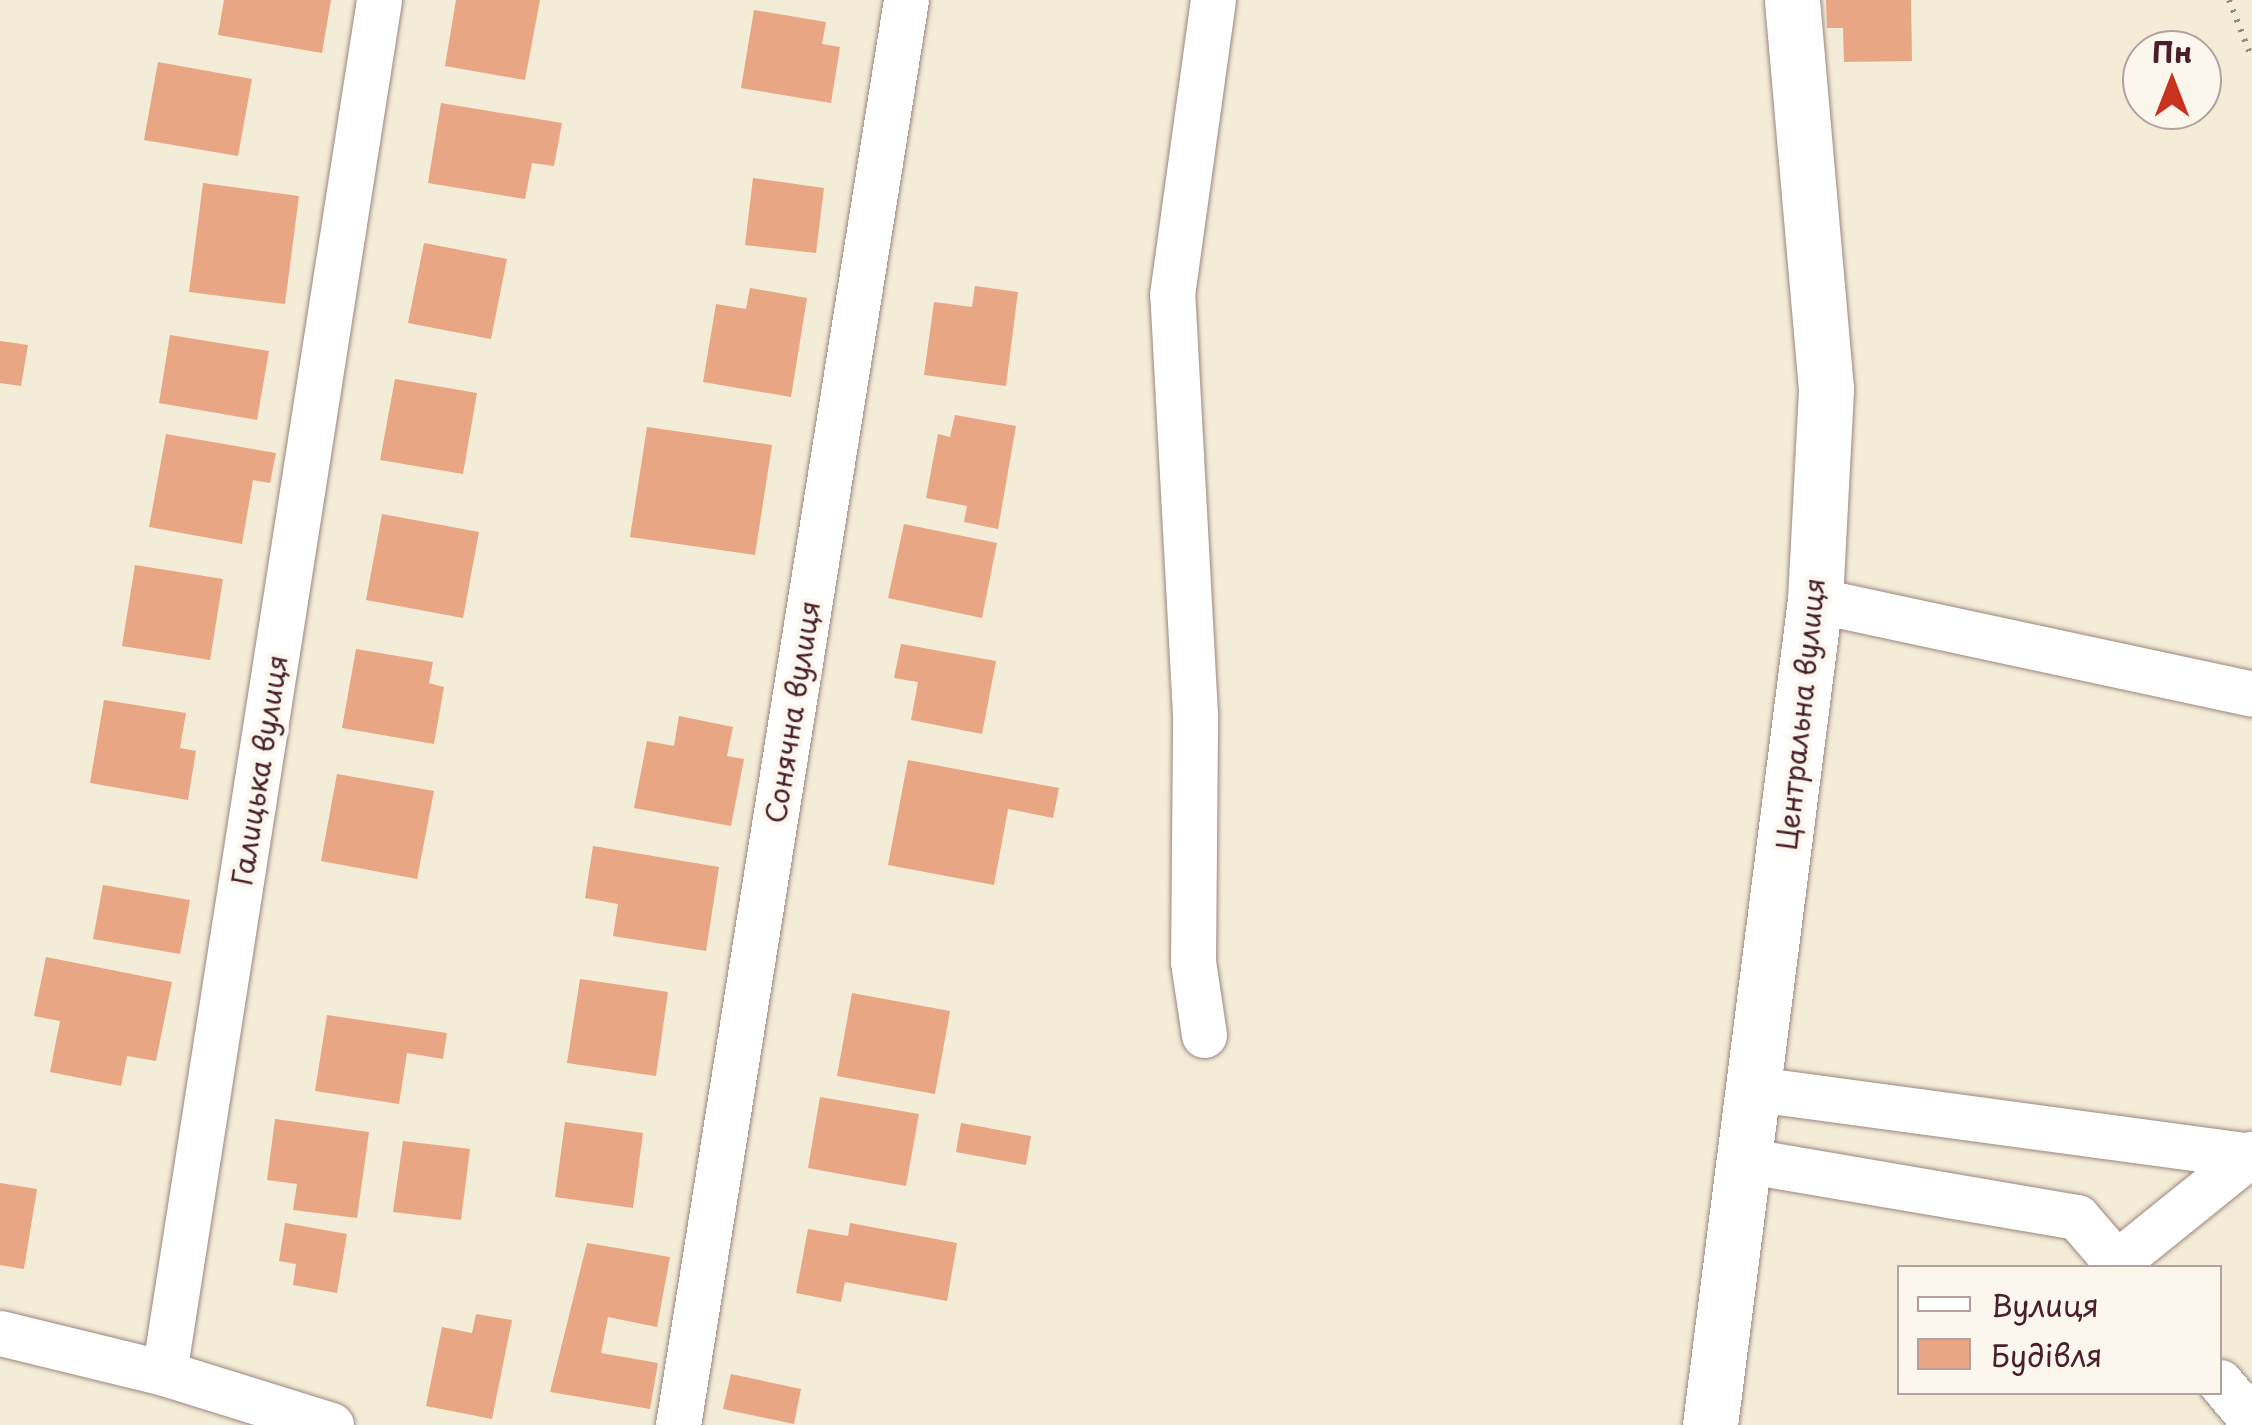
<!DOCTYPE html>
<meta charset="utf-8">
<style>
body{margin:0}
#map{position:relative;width:2252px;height:1425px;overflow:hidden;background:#f3ecd6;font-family:"Playpen Sans",sans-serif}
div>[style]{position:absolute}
.building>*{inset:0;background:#e8a685}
.path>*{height:6px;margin-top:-3px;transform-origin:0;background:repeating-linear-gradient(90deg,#9e8680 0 2.5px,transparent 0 10.5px)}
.roads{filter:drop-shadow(0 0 2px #9e8680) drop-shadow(0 0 2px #9e8680)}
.minor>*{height:45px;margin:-22.5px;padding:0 22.5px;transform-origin:22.5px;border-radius:22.5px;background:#fff}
.major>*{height:55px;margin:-27.5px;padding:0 27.5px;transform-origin:27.5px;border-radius:27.5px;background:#fff}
span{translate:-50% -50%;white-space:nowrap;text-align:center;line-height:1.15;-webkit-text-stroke:9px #fbf7ec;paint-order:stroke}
.street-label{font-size:28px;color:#4a1f2b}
.legend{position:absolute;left:1897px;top:1265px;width:325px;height:130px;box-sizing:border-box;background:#fbf7ec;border:2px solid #b4a19f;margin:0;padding:12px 18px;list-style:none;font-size:30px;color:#4a1f2b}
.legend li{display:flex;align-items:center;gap:20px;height:50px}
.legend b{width:50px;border:2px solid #b4a19f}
.north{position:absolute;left:2122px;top:30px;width:100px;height:100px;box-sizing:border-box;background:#fbf7ec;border:2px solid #b4a19f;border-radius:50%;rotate:0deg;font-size:28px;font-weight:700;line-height:40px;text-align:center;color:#4a1f2b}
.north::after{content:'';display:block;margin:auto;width:35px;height:45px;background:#c8321e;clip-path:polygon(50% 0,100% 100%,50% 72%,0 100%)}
</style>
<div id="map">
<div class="building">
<div style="clip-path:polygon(224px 0,331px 0,322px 53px,218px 35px)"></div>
<div style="clip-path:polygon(456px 0,540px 0,525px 80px,445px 66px)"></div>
<div style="clip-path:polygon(1826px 0,1911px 0,1912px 61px,1844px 62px,1843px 28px,1827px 28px)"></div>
<div style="clip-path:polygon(754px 10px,826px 22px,822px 44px,840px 47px,831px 103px,741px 88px)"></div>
<div style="clip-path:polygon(158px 62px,252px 79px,238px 156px,144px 140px)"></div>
<div style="clip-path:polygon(441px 103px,562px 123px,554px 166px,532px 163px,525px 199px,428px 183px)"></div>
<div style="clip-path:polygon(753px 178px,824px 188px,816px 253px,745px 245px)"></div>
<div style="clip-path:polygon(203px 183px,299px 196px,285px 304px,189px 292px)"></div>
<div style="clip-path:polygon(424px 243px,507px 259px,491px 339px,408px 323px)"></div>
<div style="clip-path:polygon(975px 286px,1018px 292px,1006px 386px,924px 375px,934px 302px,972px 307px)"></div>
<div style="clip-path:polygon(750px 288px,807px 298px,791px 397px,703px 382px,716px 304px,746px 309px)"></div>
<div style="clip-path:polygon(170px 335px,269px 351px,257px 420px,159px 403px)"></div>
<div style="clip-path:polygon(0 341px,28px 345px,21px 386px,0 383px)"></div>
<div style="clip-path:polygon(395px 379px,477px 393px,463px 474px,380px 460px)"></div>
<div style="clip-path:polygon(955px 415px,1016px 426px,998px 529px,964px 522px,967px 506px,926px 498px,938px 434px,950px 437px)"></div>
<div style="clip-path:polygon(647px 427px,772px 445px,755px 555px,630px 537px)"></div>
<div style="clip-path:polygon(166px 434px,276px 453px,270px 483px,253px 480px,242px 544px,149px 527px)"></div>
<div style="clip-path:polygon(382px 514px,479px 532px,463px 618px,366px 600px)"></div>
<div style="clip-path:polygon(904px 524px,997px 543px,982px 618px,888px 598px)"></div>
<div style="clip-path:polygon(135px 565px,223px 579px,210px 660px,122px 646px)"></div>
<div style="clip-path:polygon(901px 644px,996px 661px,982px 734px,911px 720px,918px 682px,894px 678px)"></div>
<div style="clip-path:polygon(356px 649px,433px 662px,429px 683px,444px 687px,434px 744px,342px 728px)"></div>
<div style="clip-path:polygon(104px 700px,186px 713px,180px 748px,196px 751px,188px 800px,90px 783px)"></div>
<div style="clip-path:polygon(679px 716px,733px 727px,727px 756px,744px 759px,731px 826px,634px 808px,647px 741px,674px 746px)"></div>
<div style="clip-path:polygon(908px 760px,1059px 788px,1053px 818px,1008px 809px,994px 885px,888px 865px)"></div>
<div style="clip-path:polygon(337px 774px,434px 791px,417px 879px,321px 861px)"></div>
<div style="clip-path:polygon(593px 846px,719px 867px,706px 951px,613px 936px,618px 904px,585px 898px)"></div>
<div style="clip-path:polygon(103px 885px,190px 900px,180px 954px,93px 939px)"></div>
<div style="clip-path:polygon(46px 957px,172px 982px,156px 1061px,127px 1056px,121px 1086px,50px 1072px,60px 1021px,34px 1016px)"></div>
<div style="clip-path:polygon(580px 979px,668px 992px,656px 1076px,567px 1063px)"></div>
<div style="clip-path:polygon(852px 993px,950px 1011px,935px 1094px,837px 1076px)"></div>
<div style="clip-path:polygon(327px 1015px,447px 1033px,443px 1059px,407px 1053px,399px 1104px,315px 1091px)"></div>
<div style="clip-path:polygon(820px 1097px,919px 1114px,906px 1186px,808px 1168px)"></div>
<div style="clip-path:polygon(275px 1119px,369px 1132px,357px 1218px,293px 1210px,297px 1184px,267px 1180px)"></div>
<div style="clip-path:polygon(565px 1122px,643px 1133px,633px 1208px,555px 1197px)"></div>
<div style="clip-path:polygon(961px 1123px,1031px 1136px,1026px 1165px,956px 1152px)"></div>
<div style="clip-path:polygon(403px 1141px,470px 1149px,461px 1220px,393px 1212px)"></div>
<div style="clip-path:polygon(0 1183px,37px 1189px,24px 1269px,0 1265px)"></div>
<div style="clip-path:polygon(285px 1223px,347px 1234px,337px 1293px,293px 1285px,296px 1264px,279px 1261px)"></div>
<div style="clip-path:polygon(850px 1223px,957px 1243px,947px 1301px,845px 1282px,841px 1302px,796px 1293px,808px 1229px,848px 1236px)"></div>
<div style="clip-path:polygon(587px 1243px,670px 1257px,657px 1327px,608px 1317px,601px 1353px,658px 1363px,650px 1409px,550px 1392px)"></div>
<div style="clip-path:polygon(476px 1314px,512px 1320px,492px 1419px,426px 1406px,442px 1327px,472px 1333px)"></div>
<div style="clip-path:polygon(731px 1374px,801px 1389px,794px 1424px,723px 1409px)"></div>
</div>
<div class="path">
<div style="left:2229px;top:0;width:63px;rotate:68.7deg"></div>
</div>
<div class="roads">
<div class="minor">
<div style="left:1815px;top:600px;width:447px;rotate:12.1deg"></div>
<div style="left:1204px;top:1035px;width:75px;rotate:-98.5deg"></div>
<div style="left:1193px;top:961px;width:247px;rotate:-89.5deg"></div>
<div style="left:1195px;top:714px;width:420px;rotate:-93.1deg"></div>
<div style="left:1172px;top:295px;width:298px;rotate:-82.1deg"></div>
<div style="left:1756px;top:1089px;width:501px;rotate:7.69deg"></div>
<div style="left:1749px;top:1161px;width:333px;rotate:9.7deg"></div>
<div style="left:2077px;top:1217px;width:67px;rotate:49.2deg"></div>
<div style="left:2116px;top:1263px;width:174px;rotate:-38.9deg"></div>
<div style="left:0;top:1333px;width:169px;rotate:13.7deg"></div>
<div style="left:164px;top:1373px;width:1390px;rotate:-81.1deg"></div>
<div style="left:164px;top:1373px;width:175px;rotate:17.3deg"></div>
<div style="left:2220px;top:1382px;width:50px;rotate:49.9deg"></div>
<div style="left:678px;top:1425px;width:1443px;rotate:-80.91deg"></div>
</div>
<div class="major">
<div style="left:1710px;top:1425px;width:832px;rotate:-82.75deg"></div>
<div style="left:1815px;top:600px;width:211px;rotate:-87deg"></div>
<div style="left:1826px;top:389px;width:390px;rotate:-95deg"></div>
</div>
</div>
<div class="street-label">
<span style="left:792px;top:712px;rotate:-81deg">Сонячна вулиця</span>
<span style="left:1800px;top:714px;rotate:-84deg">Центральна вулиця</span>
<span style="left:259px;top:770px;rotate:-81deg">Галицька вулиця</span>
</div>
<ul class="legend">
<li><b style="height:12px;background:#fff"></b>Вулиця</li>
<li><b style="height:28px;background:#e8a685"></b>Будівля</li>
</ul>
<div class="north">Пн</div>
</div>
